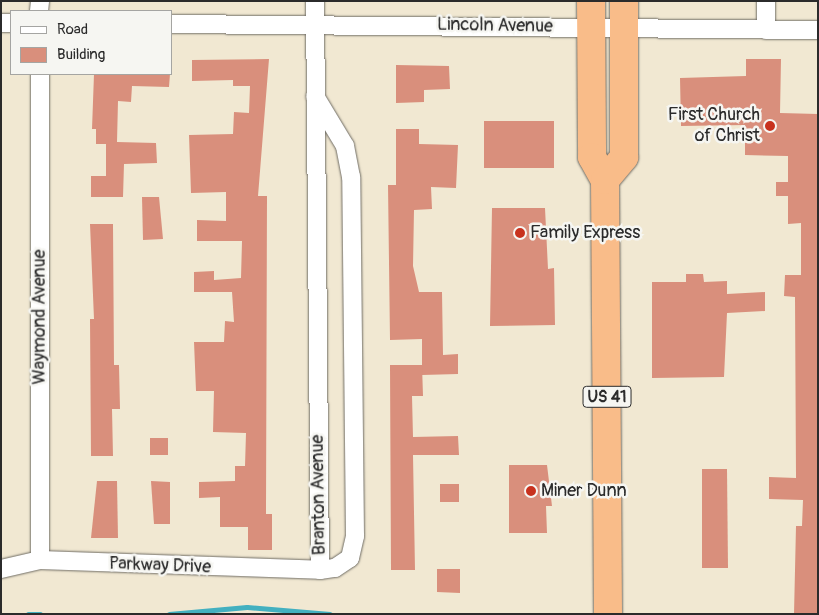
<!DOCTYPE html>
<style>
body{margin:0}
#map{position:relative;width:819px;height:615px;overflow:hidden;background:#f1e8d2;font-family:Pangolin,sans-serif}
div>[style]{position:absolute}
.stream>*{height:5px;margin:-2.5px;padding:0 2.5px;transform-origin:2.5px;border-radius:2.5px;background:#43b0c0}
.building>*{inset:0;background:#d98f7c}
.roads{filter:drop-shadow(0 0 1px #706d65) drop-shadow(0 0 1px #706d65)}
.minor>*{height:18px;margin:-9px;padding:0 9px;transform-origin:9px;border-radius:9px;background:#fff}
.trunk>*{height:28px;margin:-14px;padding:0 14px;transform-origin:14px;border-radius:14px;background:#f9bc89}
.dots>*{width:14px;height:14px;translate:-50% -50%;box-sizing:border-box;border:2px solid #f6f6f2;border-radius:50%}
span{translate:-50% -50%;white-space:nowrap;text-align:center;line-height:1.15;-webkit-text-stroke:5px #f6f6f2;paint-order:stroke}
.shield-label span{padding:1px 4px;background:#f6f6f2;border:1px solid;border-radius:4px;-webkit-text-stroke-width:0}
.shield-label{font-size:16px;color:#2b2b2b;font-weight:700}
.street-label{font-size:18px;color:#2b2b2b}
.poi-label{font-size:18px;color:#2b2b2b}
.right{translate:-100% -50%;text-align:right}
.left{translate:0 -50%;text-align:left}
.frame{position:absolute;inset:0;border:2px solid #2b2b2b;pointer-events:none}
.legend{position:absolute;left:10px;top:10px;width:162px;height:65px;box-sizing:border-box;background:#f6f6f2;border:1px solid #a5a5a2;margin:0;padding:6px 9px;list-style:none;font-size:15px;color:#2b2b2b}
.legend li{display:flex;align-items:center;gap:10px;height:25px}
.legend b{width:25px;border:1px solid #a5a5a2}
</style>
<div id="map">
<div class="stream">
<div style="left:28px;top:614px;width:12px"></div>
<div style="left:169px;top:614px;width:78px;rotate:-5.1deg"></div>
<div style="left:247px;top:607px;width:83px;rotate:4.8deg"></div>
</div>
<div class="building">
<div style="clip-path:polygon(269px 59px,258px 196px,267px 196px,266px 514px,272px 514px,272px 550px,248px 550px,248px 527px,220px 527px,220px 497px,199px 498px,199px 482px,235px 481px,235px 466px,245px 466px,246px 433px,213px 432px,214px 391px,196px 391px,194px 342px,224px 342px,225px 321px,234px 322px,232px 292px,194px 292px,194px 272px,214px 271px,214px 280px,241px 278px,242px 241px,197px 241px,197px 220px,226px 221px,226px 192px,191px 193px,189px 135px,233px 134px,234px 112px,249px 113px,250px 86px,233px 86px,233px 80px,192px 81px,192px 60px)"></div>
<div style="clip-path:polygon(746px 59px,781px 59px,780px 113px,818px 114px,818px 614px,794px 614px,796px 526px,802px 526px,803px 500px,769px 499px,769px 477px,796px 478px,795px 297px,784px 296px,785px 275px,801px 275px,801px 223px,788px 224px,788px 196px,776px 196px,776px 182px,788px 182px,788px 156px,745px 155px,745px 125px,681px 126px,680px 78px,746px 76px)"></div>
<div style="clip-path:polygon(396px 65px,449px 66px,450px 89px,424px 90px,424px 102px,396px 103px)"></div>
<div style="clip-path:polygon(94px 74px,170px 74px,169px 87px,132px 86px,131px 102px,118px 101px,117px 142px,156px 143px,157px 163px,124px 164px,123px 197px,91px 197px,91px 176px,106px 176px,106px 144px,96px 144px,96px 129px,92px 129px)"></div>
<div style="clip-path:polygon(484px 121px,554px 121px,554px 168px,484px 168px)"></div>
<div style="clip-path:polygon(396px 129px,419px 129px,419px 144px,458px 145px,456px 188px,431px 187px,432px 209px,414px 210px,413px 266px,419px 292px,442px 292px,443px 355px,458px 354px,458px 374px,422px 375px,422px 339px,390px 340px,388px 185px,396px 185px)"></div>
<div style="clip-path:polygon(142px 197px,159px 197px,163px 239px,143px 240px)"></div>
<div style="clip-path:polygon(492px 208px,545px 208px,548px 269px,554px 268px,555px 325px,490px 326px)"></div>
<div style="clip-path:polygon(90px 224px,113px 224px,114px 365px,119px 365px,120px 409px,112px 409px,113px 456px,91px 456px,90px 319px,94px 319px)"></div>
<div style="clip-path:polygon(686px 274px,703px 274px,704px 282px,727px 281px,727px 294px,765px 292px,765px 311px,727px 313px,724px 377px,652px 378px,652px 282px,686px 282px)"></div>
<div style="clip-path:polygon(390px 365px,422px 365px,423px 396px,412px 396px,413px 437px,458px 436px,459px 455px,413px 455px,415px 570px,391px 570px)"></div>
<div style="clip-path:polygon(150px 438px,168px 438px,168px 455px,150px 455px)"></div>
<div style="clip-path:polygon(509px 465px,547px 465px,552px 506px,546px 506px,547px 533px,509px 533px)"></div>
<div style="clip-path:polygon(702px 469px,727px 469px,728px 568px,702px 568px)"></div>
<div style="clip-path:polygon(97px 481px,117px 481px,118px 538px,91px 538px)"></div>
<div style="clip-path:polygon(151px 481px,170px 482px,170px 524px,154px 524px)"></div>
<div style="clip-path:polygon(440px 484px,459px 484px,459px 502px,440px 502px)"></div>
<div style="clip-path:polygon(437px 569px,460px 569px,460px 593px,437px 592px)"></div>
</div>
<div class="roads">
<div class="minor">
<div style="left:315px;top:1px;width:569px;rotate:89.5deg"></div>
<div style="left:39px;top:11px;width:10px;rotate:-84deg"></div>
<div style="left:1px;top:23px;width:10px"></div>
<div style="left:171px;top:24px;width:647px;rotate:0.53deg"></div>
<div style="left:766px;top:30px;width:29px;rotate:-90deg"></div>
<div style="left:40px;top:74px;width:486px;rotate:90deg"></div>
<div style="left:1px;top:569px;width:40px;rotate:-13deg"></div>
<div style="left:40px;top:560px;width:280px;rotate:2deg"></div>
<div style="left:320px;top:570px;width:15px;rotate:-8deg"></div>
<div style="left:335px;top:568px;width:18px;rotate:-34deg"></div>
<div style="left:350px;top:558px;width:23px;rotate:-77deg"></div>
<div style="left:355px;top:536px;width:359px;rotate:-90.6deg"></div>
<div style="left:351px;top:177px;width:32px;rotate:-101deg"></div>
<div style="left:345px;top:146px;width:58px;rotate:-121deg"></div>
</div>
<div class="trunk">
<div style="left:591px;top:1px;width:156px;rotate:89.6deg"></div>
<div style="left:592px;top:157px;width:26px;rotate:61deg"></div>
<div style="left:605px;top:180px;width:434px;rotate:89.6deg"></div>
<div style="left:605px;top:180px;width:30px;rotate:-50deg"></div>
<div style="left:624px;top:157px;width:156px;rotate:-90deg"></div>
</div>
</div>
<div class="dots">
<div style="left:770px;top:126px;background:#c8321e"></div>
<div style="left:520px;top:233px;background:#c8321e"></div>
<div style="left:531px;top:491px;background:#c8321e"></div>
</div>
<div class="shield-label">
<span style="left:607px;top:397px">US 41</span>
</div>
<div class="street-label">
<span style="left:495px;top:26px;rotate:1deg">Lincoln Avenue</span>
<span style="left:40px;top:317px;rotate:-90deg">Waymond Avenue</span>
<span style="left:319px;top:495px;rotate:-91deg">Branton Avenue</span>
<span style="left:160px;top:566px;rotate:2deg">Parkway Drive</span>
</div>
<div class="poi-label">
<span class="right" style="left:760px;top:126px">First Church<br>of Christ</span>
<span class="left" style="left:530px;top:233px">Family Express</span>
<span class="left" style="left:541px;top:491px">Miner Dunn</span>
</div>
<div class="frame"></div>
<ul class="legend">
<li><b style="height:6px;background:#fff"></b>Road</li>
<li><b style="height:14px;background:#d98f7c"></b>Building</li>
</ul>
</div>
